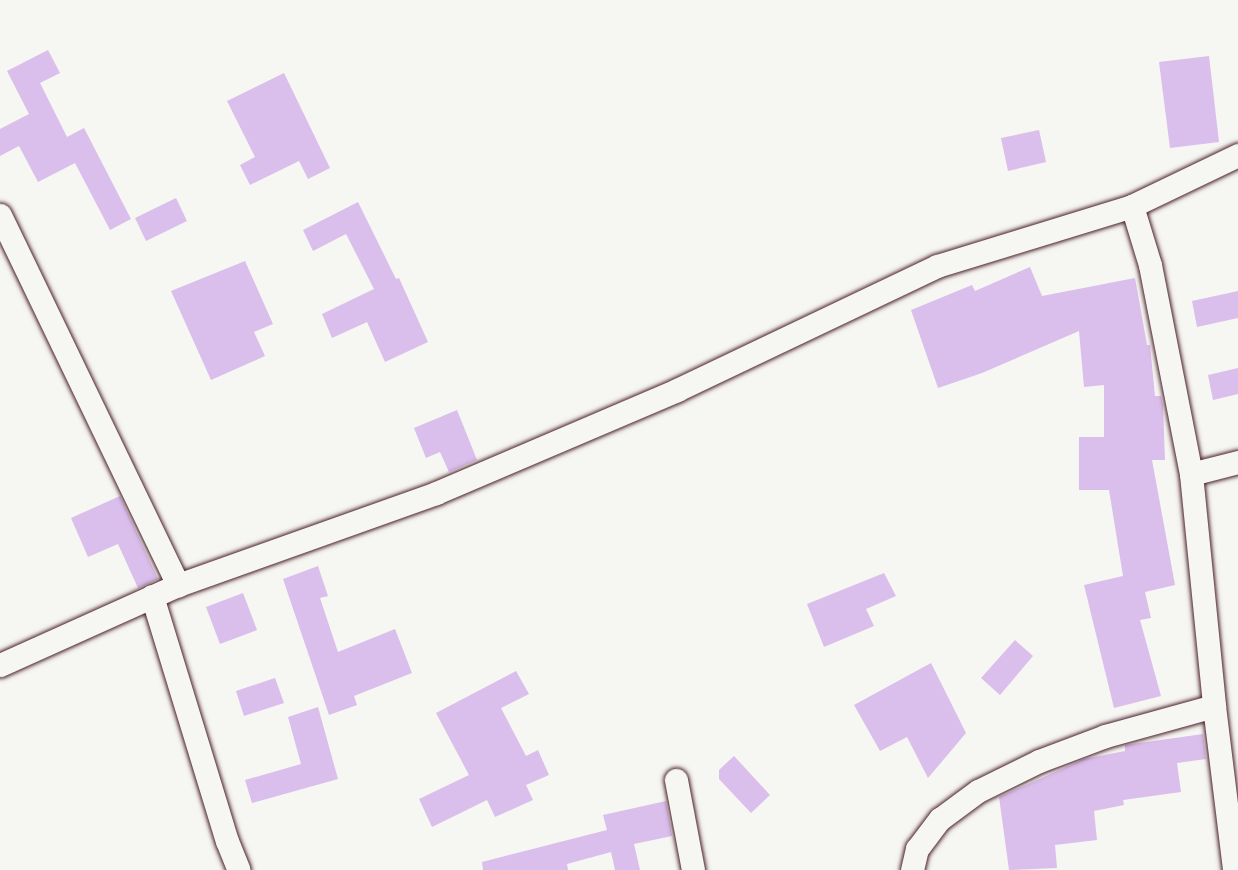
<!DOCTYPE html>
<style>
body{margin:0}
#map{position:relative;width:1238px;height:870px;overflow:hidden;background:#f6f6f2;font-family:"Comic Neue",sans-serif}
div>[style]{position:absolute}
.building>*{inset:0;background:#dabeec}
.roads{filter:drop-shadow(0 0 2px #4a1f2b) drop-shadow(0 0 2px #4a1f2b)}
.minor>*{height:23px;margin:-11.5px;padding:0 11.5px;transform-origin:11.5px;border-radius:11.5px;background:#f6f6f2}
span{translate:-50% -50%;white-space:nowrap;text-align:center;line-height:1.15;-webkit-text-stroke:5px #f6f6f2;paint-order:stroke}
</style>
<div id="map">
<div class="building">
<div style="clip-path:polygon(48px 50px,60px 73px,40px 83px,67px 137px,84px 128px,131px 219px,110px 230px,75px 163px,38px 182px,19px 146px,0 156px,0 129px,29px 114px,7px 71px)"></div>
<div style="clip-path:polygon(1209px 56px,1219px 142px,1170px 148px,1159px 62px)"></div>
<div style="clip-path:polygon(284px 73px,330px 168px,308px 179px,299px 161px,250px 185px,240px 165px,255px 157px,227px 101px)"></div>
<div style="clip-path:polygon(1039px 130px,1046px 162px,1008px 171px,1001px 138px)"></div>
<div style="clip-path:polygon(176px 198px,187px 221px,146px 241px,135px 218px)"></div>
<div style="clip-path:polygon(358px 202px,396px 279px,399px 278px,428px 342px,385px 362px,367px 322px,332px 338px,322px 314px,374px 289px,346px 234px,313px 251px,303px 230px)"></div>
<div style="clip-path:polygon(245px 261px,273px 324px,254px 332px,265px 356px,211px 380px,171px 291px)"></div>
<div style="clip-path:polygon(1030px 267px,1042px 296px,1135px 278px,1147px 345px,1150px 345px,1155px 396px,1161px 396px,1163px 405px,1165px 460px,1152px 460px,1175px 585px,1145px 592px,1151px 618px,1140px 620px,1161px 696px,1114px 708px,1084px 585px,1123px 576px,1109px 490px,1079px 490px,1079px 437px,1104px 437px,1104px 385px,1084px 387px,1079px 331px,982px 373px,938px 388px,911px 310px,972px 285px,975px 291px)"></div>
<div style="clip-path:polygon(1238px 291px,1238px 318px,1197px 327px,1192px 301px)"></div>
<div style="clip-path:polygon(1238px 368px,1238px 394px,1213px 400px,1208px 375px)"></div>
<div style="clip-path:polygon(457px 410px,477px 460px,449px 472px,440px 452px,426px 458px,414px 428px)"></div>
<div style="clip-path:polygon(120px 496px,158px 579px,138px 588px,118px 544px,88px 557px,71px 518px)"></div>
<div style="clip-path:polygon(318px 566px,328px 596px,320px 598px,338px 652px,395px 629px,412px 673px,354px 696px,357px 705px,329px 715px,283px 579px)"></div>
<div style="clip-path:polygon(884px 573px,896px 596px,866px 609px,874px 626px,824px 647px,807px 604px)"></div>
<div style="clip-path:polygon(243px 593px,257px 630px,220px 644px,206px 607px)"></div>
<div style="clip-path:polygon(1015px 640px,1033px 656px,1000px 695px,981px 678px)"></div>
<div style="clip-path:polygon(931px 663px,966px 733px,928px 778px,907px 737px,880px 751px,854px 705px)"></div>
<div style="clip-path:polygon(516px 671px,529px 694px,501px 708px,526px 756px,538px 750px,549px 775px,526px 785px,533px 800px,495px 817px,487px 800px,432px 827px,419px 799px,469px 775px,436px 713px)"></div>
<div style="clip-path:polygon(275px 678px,284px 703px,244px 716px,236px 691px)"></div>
<div style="clip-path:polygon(318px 707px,338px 779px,252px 803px,245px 780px,301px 764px,288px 717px)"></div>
<div style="clip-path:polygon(1203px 734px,1206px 759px,1177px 763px,1181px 792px,1123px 800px,1124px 805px,1094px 811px,1097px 840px,1055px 845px,1057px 868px,1009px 870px,999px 797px,1084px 759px,1125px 751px,1125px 745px)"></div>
<div style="clip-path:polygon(734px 756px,770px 795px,751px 813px,719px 779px,719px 770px)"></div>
<div style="clip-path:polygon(666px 801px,672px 836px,634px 844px,640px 870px,615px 870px,611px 852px,567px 864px,568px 870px,483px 870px,482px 862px,607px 830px,603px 815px)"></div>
</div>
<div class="roads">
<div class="minor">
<div style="left:1132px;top:206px;width:62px;rotate:73deg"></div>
<div style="left:1150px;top:265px;width:213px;rotate:78.9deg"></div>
<div style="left:1191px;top:474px;width:233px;rotate:84.3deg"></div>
<div style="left:1214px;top:706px;width:165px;rotate:83deg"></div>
<div style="left:0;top:215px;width:411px;rotate:64.3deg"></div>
<div style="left:1191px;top:474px;width:49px;rotate:-14.3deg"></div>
<div style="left:152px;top:596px;width:256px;rotate:73deg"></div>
<div style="left:227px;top:841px;width:31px;rotate:68deg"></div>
<div style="left:0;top:665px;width:195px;rotate:-24.2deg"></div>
<div style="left:178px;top:585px;width:274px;rotate:-19.6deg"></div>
<div style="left:436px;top:493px;width:262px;rotate:-23.1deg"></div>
<div style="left:677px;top:390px;width:288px;rotate:-25.5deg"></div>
<div style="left:937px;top:266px;width:204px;rotate:-17.1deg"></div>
<div style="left:1132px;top:206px;width:118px;rotate:-25.7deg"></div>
<div style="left:676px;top:780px;width:92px;rotate:79.3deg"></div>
<div style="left:912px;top:870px;width:22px;rotate:-77deg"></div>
<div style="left:917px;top:849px;width:38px;rotate:-53deg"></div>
<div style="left:940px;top:819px;width:47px;rotate:-36.4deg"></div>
<div style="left:978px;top:791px;width:68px;rotate:-26.2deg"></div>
<div style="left:1039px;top:761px;width:71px;rotate:-20.7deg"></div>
<div style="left:1105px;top:736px;width:113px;rotate:-15.4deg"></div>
</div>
</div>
</div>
